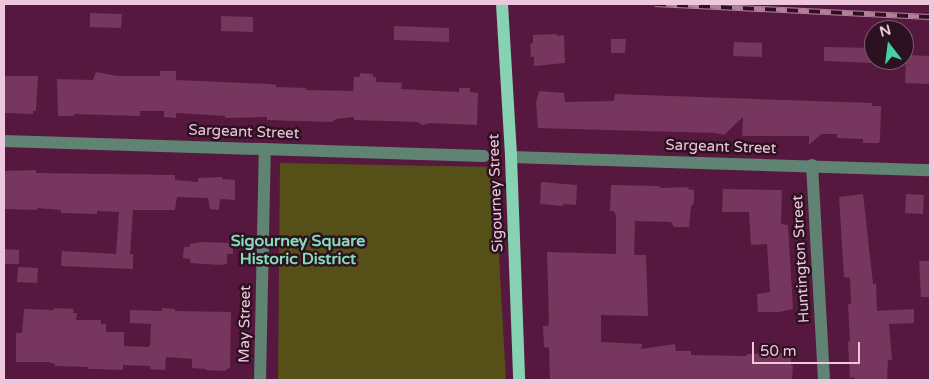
<!DOCTYPE html>
<style>
body{margin:0}
#map{position:relative;width:934px;height:384px;overflow:hidden;background:#57183f;font-family:"Varela Round",sans-serif}
div>[style]{position:absolute}
.green>*{inset:0;background:#545018}
.building>*{inset:0;background:#77365d}
.minor>*{height:12px;margin:-6px;padding:0 6px;transform-origin:6px;border-radius:6px;background:#608374}
.major>*{height:12px;margin:-6px;padding:0 6px;transform-origin:6px;border-radius:6px;background:#87d2b2}
.rail>*{height:5.5px;margin-top:-2.75px;transform-origin:0;background:repeating-linear-gradient(90deg,#2c1121 0 11px,#b2809d 0 22px);box-sizing:border-box;border-block:1px solid #b2809d}
span{translate:-50% -50%;white-space:nowrap;text-align:center;line-height:1.15;-webkit-text-stroke:5px #2c1121;paint-order:stroke}
.street-label{font-size:15px;color:#efc7dc}
.neighbourhood-label{font-size:16px;color:#85dcb8;font-weight:700}
.frame{position:absolute;inset:0;border:5px solid #efc7dc;pointer-events:none}
.north{position:absolute;left:864px;top:20px;width:50px;height:50px;box-sizing:border-box;background:#2c1121;border:1px solid #7a5a6c;border-radius:50%;rotate:345deg;font-size:14px;font-weight:700;line-height:20px;text-align:center;color:#efc7dc}
.north::after{content:'';display:block;margin:auto;width:18px;height:22px;background:#41d4a1;clip-path:polygon(50% 0,100% 100%,50% 72%,0 100%)}
.scale{position:absolute;left:752px;top:342px;width:108px;height:22px;box-sizing:border-box;border:2px solid #efc7dc;border-top:0;padding-left:6px;font-size:15px;line-height:18px;white-space:nowrap;color:#efc7dc;-webkit-text-stroke:4px #2c1121;paint-order:stroke}
</style>
<div id="map">
<div class="green">
<div style="clip-path:polygon(280px 163px,494px 167px,506px 380px,278px 380px)"></div>
</div>
<div class="building">
<div style="clip-path:polygon(90px 13px,122px 14px,121px 28px,90px 27px)"></div>
<div style="clip-path:polygon(221px 16px,253px 17px,253px 32px,221px 31px)"></div>
<div style="clip-path:polygon(394px 26px,449px 28px,449px 42px,394px 40px)"></div>
<div style="clip-path:polygon(557px 34px,557px 36px,564px 35px,565px 63px,534px 66px,534px 57px,531px 57px,530px 44px,533px 43px,533px 35px)"></div>
<div style="clip-path:polygon(611px 39px,626px 39px,625px 53px,611px 53px)"></div>
<div style="clip-path:polygon(734px 42px,762px 43px,762px 57px,733px 56px)"></div>
<div style="clip-path:polygon(824px 47px,874px 48px,874px 63px,824px 61px)"></div>
<div style="clip-path:polygon(906px 55px,930px 56px,930px 84px,905px 83px)"></div>
<div style="clip-path:polygon(160px 71px,176px 71px,176px 80px,270px 84px,276px 85px,276px 87px,306px 88px,306px 90px,353px 91px,354px 77px,360px 77px,360px 73px,373px 74px,373px 77px,376px 77px,376px 82px,402px 83px,401px 89px,459px 92px,459px 88px,470px 88px,470px 92px,478px 93px,477px 125px,431px 123px,422px 125px,418px 122px,354px 120px,354px 117px,336px 119px,332px 122px,267px 120px,267px 117px,225px 118px,225px 116px,176px 113px,176px 118px,164px 117px,164px 111px,140px 111px,140px 116px,74px 114px,74px 116px,58px 116px,57px 79px,93px 80px,96px 72px,117px 76px,160px 76px)"></div>
<div style="clip-path:polygon(4px 76px,38px 76px,36px 111px,33px 111px,33px 114px,4px 113px)"></div>
<div style="clip-path:polygon(539px 91px,564px 93px,565px 102px,614px 101px,615px 94px,872px 103px,872px 106px,881px 106px,880px 139px,879px 143px,863px 143px,863px 139px,837px 138px,837px 134px,821px 134px,809px 145px,809px 136px,742px 136px,743px 117px,724px 135px,715px 133px,538px 128px,536px 103px)"></div>
<div style="clip-path:polygon(36px 170px,36px 173px,175px 175px,175px 180px,198px 182px,198px 178px,222px 177px,222px 179px,235px 180px,235px 200px,220px 199px,219px 210px,210px 209px,208px 198px,177px 197px,175px 210px,133px 210px,130px 254px,133px 254px,133px 269px,61px 266px,62px 251px,116px 254px,119px 212px,97px 211px,97px 214px,61px 213px,61px 210px,37px 208px,37px 210px,4px 209px,4px 171px)"></div>
<div style="clip-path:polygon(541px 182px,577px 185px,576px 205px,563px 204px,563px 206px,540px 204px)"></div>
<div style="clip-path:polygon(611px 185px,659px 186px,661px 188px,689px 187px,688px 189px,694px 190px,694px 203px,691px 206px,689px 227px,674px 227px,671px 222px,635px 221px,634px 255px,646px 255px,648px 316px,601px 315px,601px 342px,642px 344px,641px 349px,675px 344px,676px 351px,691px 351px,691px 355px,747px 356px,747px 354px,782px 353px,783px 358px,791px 358px,791px 365px,793px 365px,792px 380px,550px 380px,549px 348px,544px 347px,543px 326px,548px 326px,549px 322px,547px 252px,616px 254px,616px 216px,614px 211px,610px 211px)"></div>
<div style="clip-path:polygon(723px 189px,782px 190px,781px 224px,788px 225px,793px 309px,779px 312px,758px 312px,757px 294px,770px 292px,767px 244px,751px 245px,749px 212px,722px 212px)"></div>
<div style="clip-path:polygon(863px 194px,873px 284px,876px 284px,877px 311px,914px 309px,914px 323px,889px 324px,892px 360px,888px 360px,887px 380px,854px 380px,854px 377px,850px 378px,848px 342px,850px 341px,848px 304px,851px 304px,850px 278px,844px 277px,839px 197px)"></div>
<div style="clip-path:polygon(906px 194px,924px 195px,923px 214px,905px 213px)"></div>
<div style="clip-path:polygon(202px 242px,233px 243px,233px 254px,227px 254px,227px 264px,220px 265px,190px 263px,190px 259px,183px 258px,184px 247px,190px 247px,190px 244px)"></div>
<div style="clip-path:polygon(4px 249px,19px 250px,19px 264px,4px 264px)"></div>
<div style="clip-path:polygon(919px 261px,930px 261px,930px 297px,921px 297px)"></div>
<div style="clip-path:polygon(18px 267px,38px 268px,37px 283px,17px 282px)"></div>
<div style="clip-path:polygon(54px 308px,74px 309px,73px 313px,77px 313px,76px 320px,101px 320px,101px 324px,106px 324px,106px 332px,124px 332px,124px 346px,147px 347px,150px 346px,151px 324px,130px 323px,130px 310px,162px 311px,162px 308px,175px 309px,175px 311px,231px 312px,230px 367px,225px 371px,206px 370px,206px 369px,192px 368px,192px 359px,166px 357px,165px 370px,150px 369px,150px 366px,123px 365px,123px 370px,100px 369px,88px 369px,89px 367px,55px 366px,55px 364px,48px 362px,16px 362px,16px 333px,22px 333px,24px 309px,54px 310px)"></div>
</div>
<div class="minor">
<div style="left:4px;top:141px;width:480px;rotate:1.8deg"></div>
<div style="left:511px;top:157px;width:419px;rotate:1.8deg"></div>
<div style="left:812px;top:165px;width:215px;rotate:86.8deg"></div>
<div style="left:260px;top:380px;width:231px;rotate:-88.8deg"></div>
</div>
<div class="major">
<div style="left:502px;top:4px;width:153px;rotate:86.6deg"></div>
<div style="left:511px;top:157px;width:223px;rotate:87.9deg"></div>
</div>
<div class="rail">
<div style="left:655px;top:4px;width:275px;rotate:2.7deg"></div>
</div>
<div class="street-label">
<span style="left:244px;top:132px;rotate:2deg">Sargeant Street</span>
<span style="left:721px;top:147px;rotate:2deg">Sargeant Street</span>
<span style="left:496px;top:193px;rotate:-92deg">Sigourney Street</span>
<span style="left:801px;top:259px;rotate:-93deg">Huntington Street</span>
<span style="left:245px;top:324px;rotate:-89deg">May Street</span>
</div>
<div class="neighbourhood-label">
<span style="left:298px;top:250px">Sigourney Square<br>Historic District</span>
</div>
<div class="frame"></div>
<div class="north">N</div>
<div class="scale">50 m</div>
</div>
